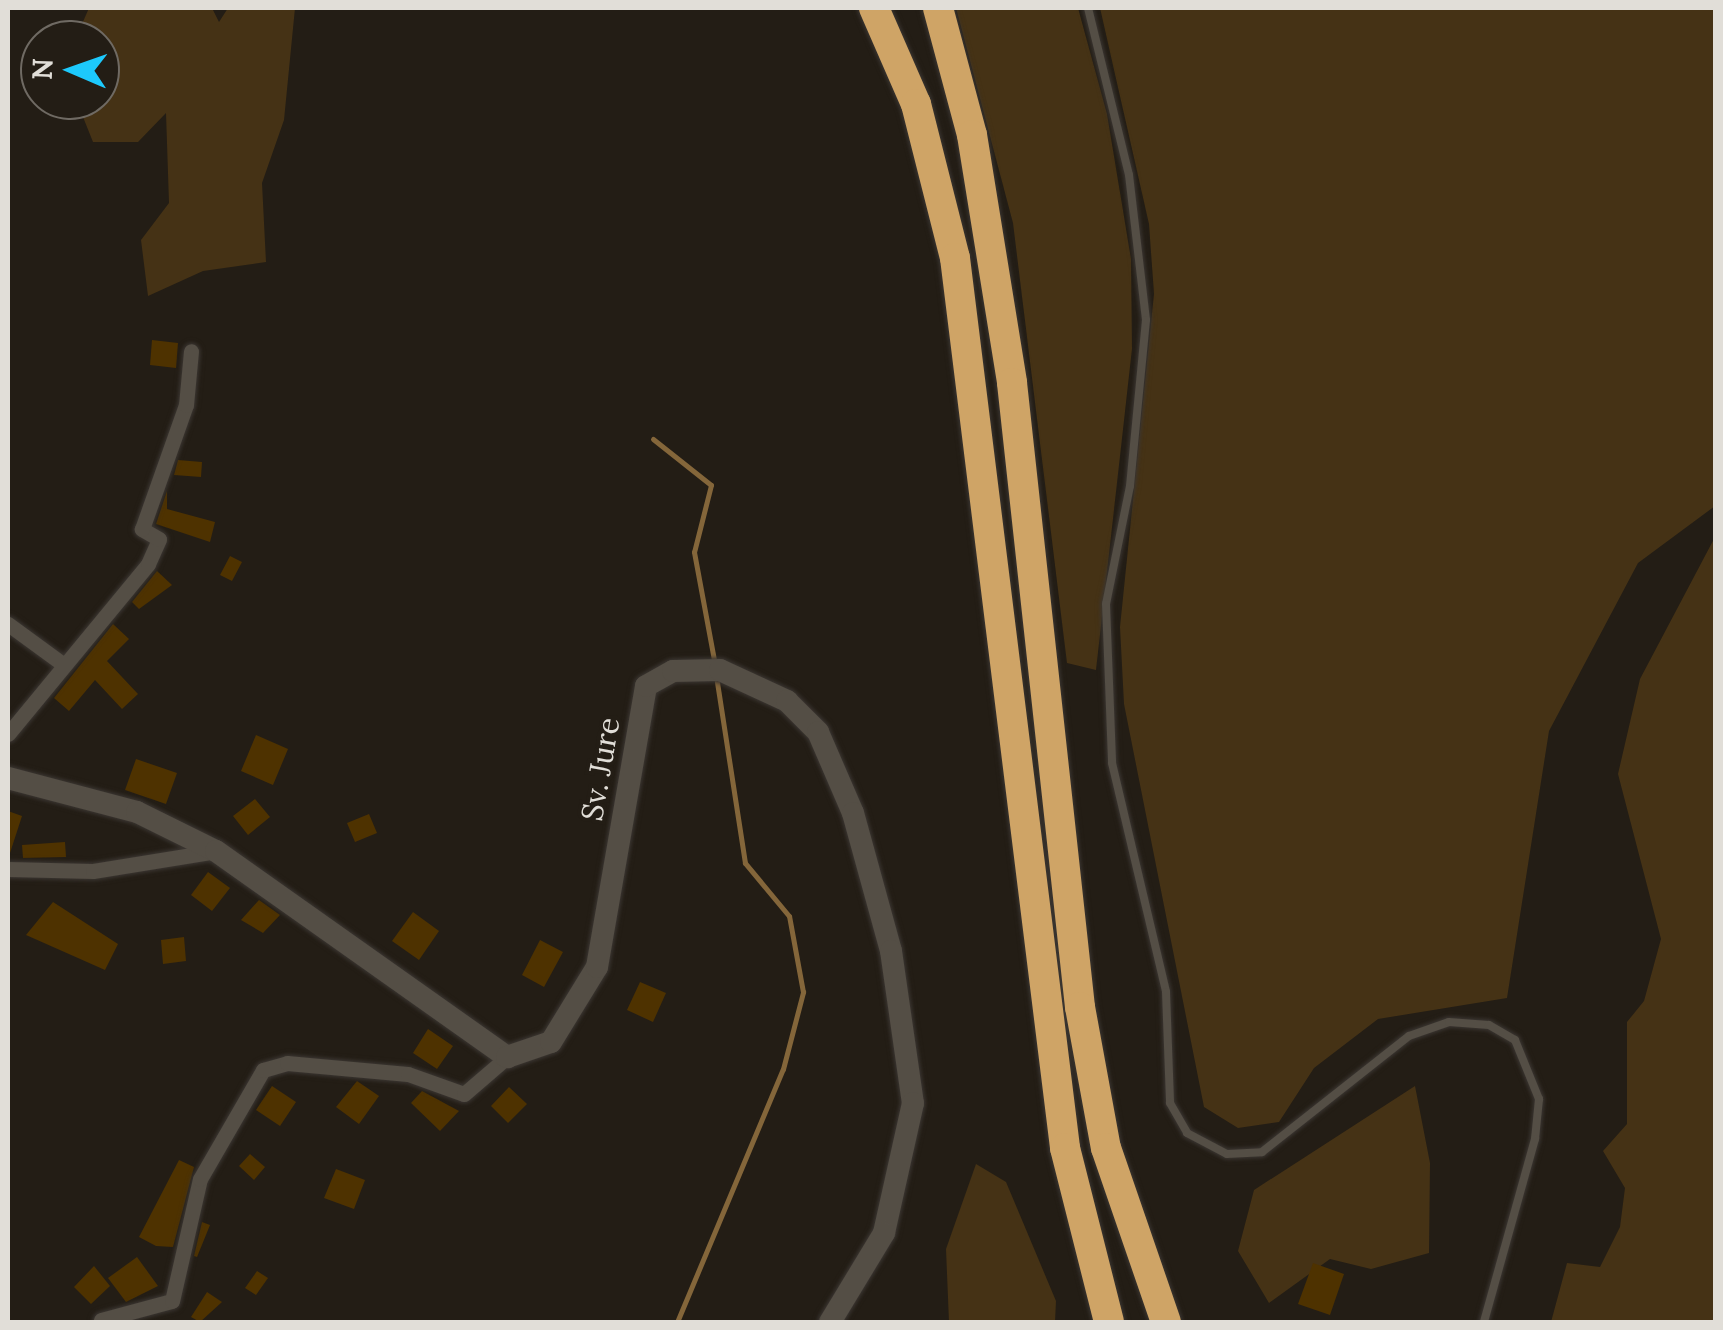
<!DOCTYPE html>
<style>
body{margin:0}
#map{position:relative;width:1723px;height:1330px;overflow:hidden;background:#231d15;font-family:Lora,serif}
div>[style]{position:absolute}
.green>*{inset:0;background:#453215}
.stream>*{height:5px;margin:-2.5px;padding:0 2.5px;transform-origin:2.5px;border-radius:2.5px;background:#84663a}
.building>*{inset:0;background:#4e3200}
.roads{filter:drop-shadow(0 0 2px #3b3632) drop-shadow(0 0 2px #3b3632)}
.lane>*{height:8px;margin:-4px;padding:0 4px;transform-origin:4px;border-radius:4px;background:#544e45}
.street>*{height:15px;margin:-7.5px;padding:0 7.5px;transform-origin:7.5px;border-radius:7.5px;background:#544e45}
.secondary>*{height:22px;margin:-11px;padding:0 11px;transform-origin:11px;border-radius:11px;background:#544e45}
.highway>*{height:30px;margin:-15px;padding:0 15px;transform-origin:15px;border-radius:15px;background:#cfa466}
span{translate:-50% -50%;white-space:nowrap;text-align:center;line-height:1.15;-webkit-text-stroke:8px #231d15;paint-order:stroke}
.street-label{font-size:30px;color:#e1ded8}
.frame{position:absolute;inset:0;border:10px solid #e1ded8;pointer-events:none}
.north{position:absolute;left:20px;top:20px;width:100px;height:100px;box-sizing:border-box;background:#231d15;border:2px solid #6f6a63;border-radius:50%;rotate:272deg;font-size:28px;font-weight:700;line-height:40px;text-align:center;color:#e1ded8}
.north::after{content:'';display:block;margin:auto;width:35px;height:45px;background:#1dc9fc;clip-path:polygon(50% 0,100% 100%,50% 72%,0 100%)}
</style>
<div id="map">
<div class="green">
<div style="clip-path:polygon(89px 8px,212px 8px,219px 22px,228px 8px,295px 8px,284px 120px,262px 183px,266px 262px,203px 271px,148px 296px,141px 240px,169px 203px,166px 113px,138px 142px,93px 142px,77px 102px,100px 100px,100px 40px,75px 40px)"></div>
<div style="clip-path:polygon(956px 8px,1078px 8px,1107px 114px,1131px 259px,1132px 349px,1096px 670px,1067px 663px,1013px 223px)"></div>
<div style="clip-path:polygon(1100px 8px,1715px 8px,1715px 506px,1638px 563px,1549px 731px,1507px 998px,1378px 1019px,1314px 1068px,1279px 1122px,1238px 1128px,1204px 1107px,1124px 704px,1120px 627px,1154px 294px,1149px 224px)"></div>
<div style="clip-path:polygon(1715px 537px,1715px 1322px,1551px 1322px,1567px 1263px,1600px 1267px,1620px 1227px,1625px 1188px,1603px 1151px,1627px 1124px,1627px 1022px,1644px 1001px,1661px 939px,1618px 774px,1640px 679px)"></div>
<div style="clip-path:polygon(1415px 1086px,1430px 1163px,1429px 1253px,1371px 1269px,1330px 1259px,1269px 1303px,1238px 1251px,1254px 1190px)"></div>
<div style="clip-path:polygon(976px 1164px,1006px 1182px,1056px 1301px,1055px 1322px,949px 1322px,946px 1249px)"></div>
</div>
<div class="stream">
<div style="left:653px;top:439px;width:74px;rotate:38.4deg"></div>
<div style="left:711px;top:485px;width:69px;rotate:104.2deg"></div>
<div style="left:694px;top:552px;width:115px;rotate:79.5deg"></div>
<div style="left:677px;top:1322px;width:274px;rotate:-67.3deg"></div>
<div style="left:783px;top:1069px;width:80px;rotate:-75.4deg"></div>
<div style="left:803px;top:992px;width:77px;rotate:-100.4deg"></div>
<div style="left:789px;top:916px;width:69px;rotate:-129.7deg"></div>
<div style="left:745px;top:863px;width:190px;rotate:-98.8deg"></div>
</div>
<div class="building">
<div style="clip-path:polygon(152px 340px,178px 343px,176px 368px,150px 365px)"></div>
<div style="clip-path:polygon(178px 460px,202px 462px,201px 477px,174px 475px)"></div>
<div style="clip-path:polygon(167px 491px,167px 509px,215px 522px,210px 542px,156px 524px)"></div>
<div style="clip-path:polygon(230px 556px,242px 562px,232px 581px,220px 575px)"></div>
<div style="clip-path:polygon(157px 571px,172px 585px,139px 609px,132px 602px)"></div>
<div style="clip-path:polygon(113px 624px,129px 639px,107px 661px,138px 694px,122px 709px,95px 680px,69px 711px,54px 698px)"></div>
<div style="clip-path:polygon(256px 735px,288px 749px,273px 785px,241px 771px)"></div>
<div style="clip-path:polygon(136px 759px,177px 773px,166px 804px,125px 790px)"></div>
<div style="clip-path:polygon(255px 799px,270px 817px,248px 835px,233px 816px)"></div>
<div style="clip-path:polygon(8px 811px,22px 816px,10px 853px,8px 852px)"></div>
<div style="clip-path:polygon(369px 814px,377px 833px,355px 842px,347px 823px)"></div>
<div style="clip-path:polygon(65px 842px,66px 857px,23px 858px,22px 845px)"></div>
<div style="clip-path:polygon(208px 872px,230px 888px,212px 911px,191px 895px)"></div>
<div style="clip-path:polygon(259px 900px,280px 915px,263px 933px,241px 920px)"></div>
<div style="clip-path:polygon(53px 902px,118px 944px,105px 970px,26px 935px)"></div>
<div style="clip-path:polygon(413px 912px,439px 931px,419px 960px,392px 941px)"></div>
<div style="clip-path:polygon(184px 937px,186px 961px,163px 964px,161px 940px)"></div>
<div style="clip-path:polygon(540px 940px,563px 952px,544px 987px,522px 975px)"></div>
<div style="clip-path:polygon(640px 982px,666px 993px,653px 1022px,627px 1010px)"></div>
<div style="clip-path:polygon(428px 1029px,453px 1046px,437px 1069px,413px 1053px)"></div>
<div style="clip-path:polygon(357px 1081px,379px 1096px,359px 1124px,336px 1107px)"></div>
<div style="clip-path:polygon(272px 1086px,296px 1102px,280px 1126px,256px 1110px)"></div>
<div style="clip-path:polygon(509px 1087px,527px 1104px,508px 1123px,491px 1106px)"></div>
<div style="clip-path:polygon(422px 1091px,459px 1111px,440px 1131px,411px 1103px)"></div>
<div style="clip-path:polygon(250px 1154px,265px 1167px,254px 1180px,239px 1166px)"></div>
<div style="clip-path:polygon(179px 1160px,194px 1167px,173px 1247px,156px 1246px,139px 1237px)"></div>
<div style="clip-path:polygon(336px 1169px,365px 1180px,354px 1209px,324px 1198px)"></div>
<div style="clip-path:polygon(202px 1222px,210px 1225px,197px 1257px,194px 1256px)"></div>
<div style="clip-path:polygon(137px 1257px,158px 1286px,126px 1302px,108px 1278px)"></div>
<div style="clip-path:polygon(1313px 1263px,1344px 1274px,1330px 1315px,1298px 1304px)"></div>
<div style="clip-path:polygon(94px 1266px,110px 1286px,91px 1304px,74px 1287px)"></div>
<div style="clip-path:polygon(257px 1271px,268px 1278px,256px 1295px,245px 1288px)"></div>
<div style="clip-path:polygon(207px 1292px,222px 1302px,200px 1322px,191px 1317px)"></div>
</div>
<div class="roads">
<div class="lane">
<div style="left:1088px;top:8px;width:172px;rotate:76.2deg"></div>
<div style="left:1129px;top:175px;width:146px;rotate:83.3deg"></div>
<div style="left:1146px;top:320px;width:167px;rotate:95.5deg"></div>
<div style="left:1130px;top:486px;width:120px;rotate:101.5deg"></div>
<div style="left:1106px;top:604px;width:159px;rotate:87.8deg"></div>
<div style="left:1112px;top:763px;width:235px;rotate:76.7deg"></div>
<div style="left:1166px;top:992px;width:111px;rotate:87.9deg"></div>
<div style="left:1170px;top:1103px;width:34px;rotate:60deg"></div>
<div style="left:1187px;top:1133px;width:45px;rotate:27.7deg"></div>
<div style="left:1227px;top:1154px;width:35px;rotate:-3deg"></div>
<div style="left:1262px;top:1152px;width:187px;rotate:-38.3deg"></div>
<div style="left:1409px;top:1036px;width:42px;rotate:-19.3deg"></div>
<div style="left:1449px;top:1022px;width:40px;rotate:4.3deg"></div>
<div style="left:1489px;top:1025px;width:30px;rotate:30deg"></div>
<div style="left:1515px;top:1040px;width:64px;rotate:67.9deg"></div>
<div style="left:1539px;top:1099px;width:40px;rotate:95.7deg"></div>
<div style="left:1535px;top:1139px;width:190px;rotate:105.6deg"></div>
</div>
<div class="street">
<div style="left:8px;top:624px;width:64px;rotate:36.2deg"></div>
<div style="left:8px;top:734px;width:220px;rotate:-50.5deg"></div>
<div style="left:148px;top:564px;width:27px;rotate:-66deg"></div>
<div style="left:159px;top:539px;width:20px;rotate:-150deg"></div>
<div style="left:142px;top:529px;width:132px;rotate:-70.5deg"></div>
<div style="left:186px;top:405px;width:54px;rotate:-84.7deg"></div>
<div style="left:8px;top:869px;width:85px;rotate:1.3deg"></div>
<div style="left:93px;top:871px;width:125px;rotate:-9.2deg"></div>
<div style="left:101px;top:1320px;width:73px;rotate:-15deg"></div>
<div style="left:172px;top:1301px;width:125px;rotate:-77.1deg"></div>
<div style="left:200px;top:1179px;width:126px;rotate:-60deg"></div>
<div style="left:263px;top:1070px;width:25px;rotate:-16deg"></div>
<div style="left:287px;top:1063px;width:121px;rotate:5.2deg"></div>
<div style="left:408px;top:1074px;width:59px;rotate:19.7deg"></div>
<div style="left:464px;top:1094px;width:57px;rotate:-40.7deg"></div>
</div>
<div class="secondary">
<div style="left:8px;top:778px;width:133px;rotate:14.8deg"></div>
<div style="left:137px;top:812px;width:88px;rotate:26.3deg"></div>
<div style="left:216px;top:851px;width:357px;rotate:35.3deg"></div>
<div style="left:507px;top:1057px;width:46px;rotate:-18.8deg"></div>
<div style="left:551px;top:1042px;width:88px;rotate:-58.5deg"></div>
<div style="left:597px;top:967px;width:285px;rotate:-80.1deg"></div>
<div style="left:646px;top:686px;width:31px;rotate:-29deg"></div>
<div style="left:673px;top:671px;width:47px;rotate:-1.2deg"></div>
<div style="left:720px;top:670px;width:74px;rotate:24.8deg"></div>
<div style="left:787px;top:701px;width:44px;rotate:45deg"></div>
<div style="left:818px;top:732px;width:88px;rotate:66.6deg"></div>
<div style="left:853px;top:813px;width:143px;rotate:74.6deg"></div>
<div style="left:891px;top:951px;width:154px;rotate:81.8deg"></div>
<div style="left:913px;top:1103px;width:133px;rotate:102.6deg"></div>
<div style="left:884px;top:1233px;width:104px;rotate:121.2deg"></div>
</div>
<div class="highway">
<div style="left:874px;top:8px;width:105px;rotate:66.4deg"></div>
<div style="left:916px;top:104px;width:159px;rotate:75.8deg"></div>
<div style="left:955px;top:258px;width:897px;rotate:82.95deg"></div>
<div style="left:1065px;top:1148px;width:179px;rotate:75.8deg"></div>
<div style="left:938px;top:8px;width:131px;rotate:75deg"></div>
<div style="left:972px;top:135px;width:251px;rotate:80.8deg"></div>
<div style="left:1012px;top:383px;width:628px;rotate:83.78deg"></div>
<div style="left:1080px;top:1007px;width:143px;rotate:79.6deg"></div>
<div style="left:1106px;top:1148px;width:184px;rotate:71deg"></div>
</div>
</div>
<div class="street-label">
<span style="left:600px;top:769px;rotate:-80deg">Sv. Jure</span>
</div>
<div class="frame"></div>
<div class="north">N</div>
</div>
